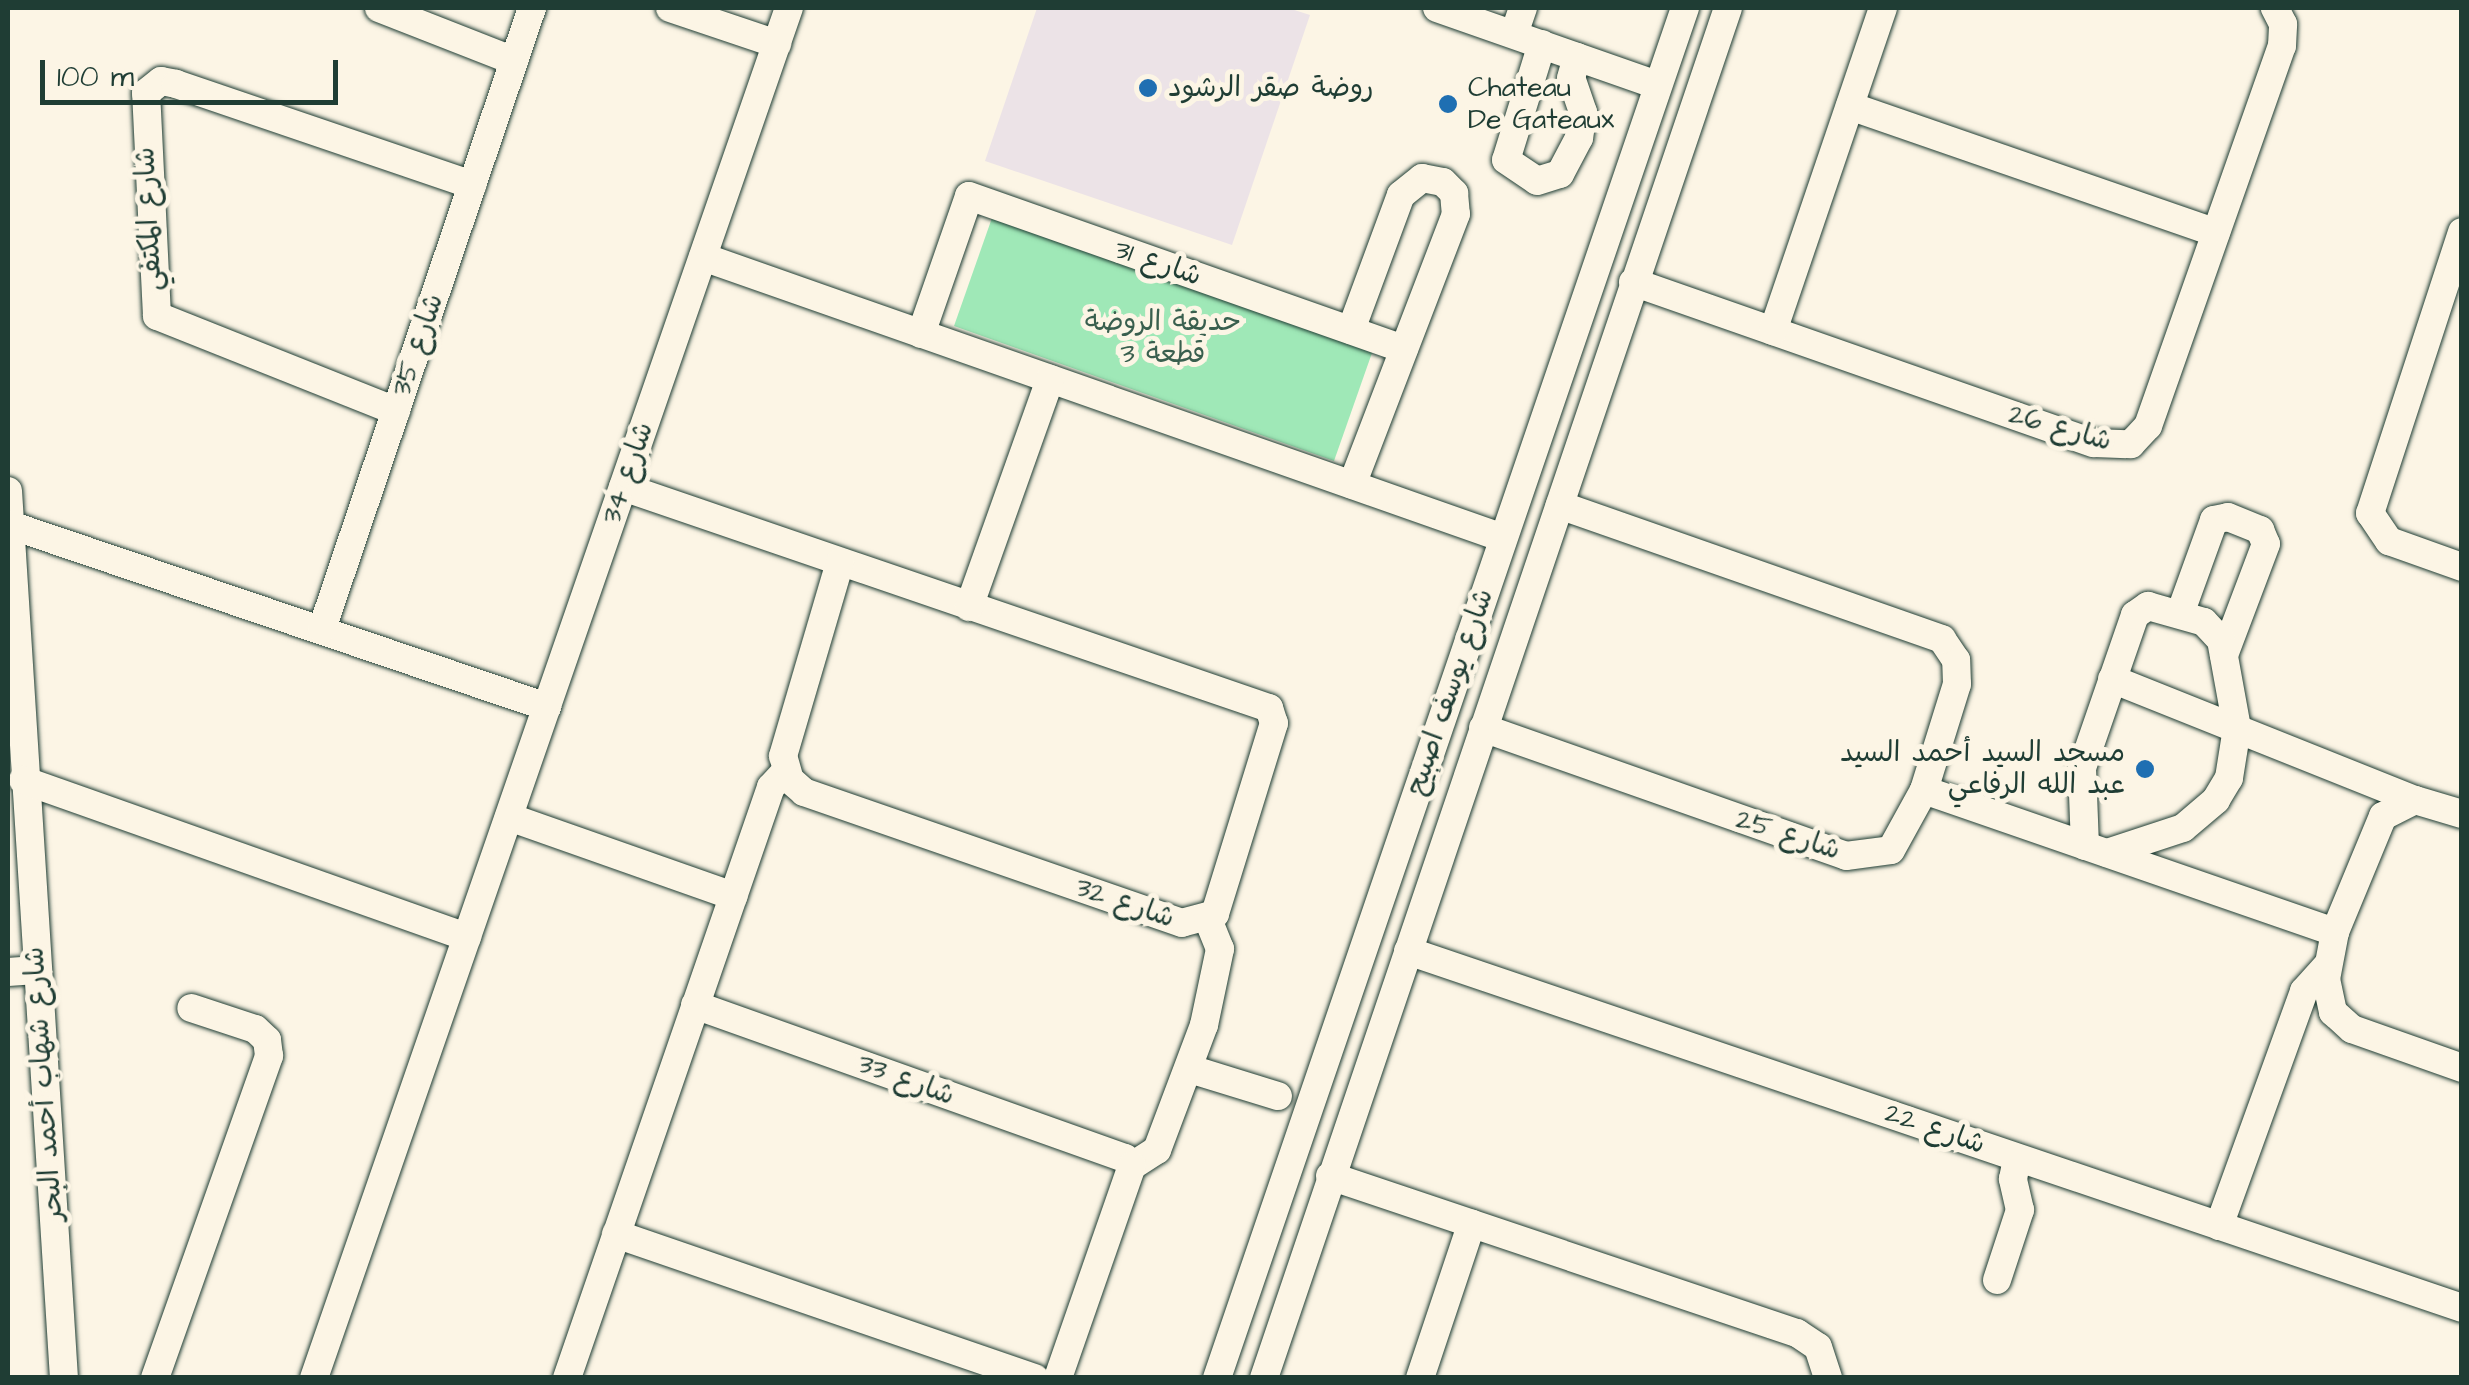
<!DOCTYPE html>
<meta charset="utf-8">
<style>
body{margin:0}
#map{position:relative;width:2469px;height:1385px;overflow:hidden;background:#fcf5e5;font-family:"Architects Daughter","Playpen Sans Arabic",sans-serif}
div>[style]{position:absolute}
.built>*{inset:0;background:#ece3e7}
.green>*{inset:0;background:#9fe8b7}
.roads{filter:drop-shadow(0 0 2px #1f3d34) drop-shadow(0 0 2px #1f3d34)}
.minor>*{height:28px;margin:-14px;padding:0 14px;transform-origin:14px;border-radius:14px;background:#fcf5e5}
.dots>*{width:28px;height:28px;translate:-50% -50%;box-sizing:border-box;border:5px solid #fcf5e5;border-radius:50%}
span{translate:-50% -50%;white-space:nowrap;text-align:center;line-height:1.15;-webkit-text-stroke:10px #fcf5e5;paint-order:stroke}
.poi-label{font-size:28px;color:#1f3d34}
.left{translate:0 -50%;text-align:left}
.right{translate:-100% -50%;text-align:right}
.street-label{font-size:28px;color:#1f3d34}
.park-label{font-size:28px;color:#395f4e}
.frame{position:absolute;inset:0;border:10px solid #1f3d34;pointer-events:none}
.scale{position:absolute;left:40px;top:60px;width:298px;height:45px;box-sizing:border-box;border:5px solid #1f3d34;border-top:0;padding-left:12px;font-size:30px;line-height:35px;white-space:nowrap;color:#1f3d34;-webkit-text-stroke:8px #fcf5e5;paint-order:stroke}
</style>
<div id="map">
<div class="built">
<div style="clip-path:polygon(1037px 8px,1288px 8px,1310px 15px,1232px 245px,985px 161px)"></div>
</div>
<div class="green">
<div style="clip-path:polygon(993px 215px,1373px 350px,1334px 461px,954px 326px)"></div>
</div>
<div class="roads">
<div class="minor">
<div style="left:379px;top:8px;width:145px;rotate:21.4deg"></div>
<div style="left:670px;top:8px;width:113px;rotate:18.6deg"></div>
<div style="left:1437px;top:8px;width:233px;rotate:19.3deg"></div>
<div style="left:1514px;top:34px;width:28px;rotate:-71deg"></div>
<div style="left:1542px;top:44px;width:121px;rotate:107.2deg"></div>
<div style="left:1506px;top:160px;width:37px;rotate:34deg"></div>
<div style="left:1537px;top:181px;width:24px;rotate:-17deg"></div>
<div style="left:1560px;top:174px;width:41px;rotate:-62.2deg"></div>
<div style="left:1579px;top:138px;width:26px;rotate:-81deg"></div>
<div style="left:1583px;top:112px;width:36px;rotate:-109deg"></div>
<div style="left:1571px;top:78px;width:22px;rotate:-74deg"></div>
<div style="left:1850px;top:106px;width:387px;rotate:19.1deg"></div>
<div style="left:2462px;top:232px;width:296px;rotate:108.1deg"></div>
<div style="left:2370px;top:513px;width:34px;rotate:56deg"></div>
<div style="left:2389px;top:541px;width:77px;rotate:19.6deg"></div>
<div style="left:703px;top:257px;width:848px;rotate:19.35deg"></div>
<div style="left:1633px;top:282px;width:488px;rotate:19.3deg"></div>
<div style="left:2094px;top:443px;width:37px;rotate:2deg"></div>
<div style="left:2131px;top:444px;width:25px;rotate:-47deg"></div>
<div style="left:2148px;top:426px;width:403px;rotate:-70.6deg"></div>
<div style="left:2282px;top:46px;width:22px;rotate:-87deg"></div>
<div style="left:2283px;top:24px;width:18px;rotate:-117deg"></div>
<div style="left:1351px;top:330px;width:144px;rotate:-69.7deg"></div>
<div style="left:1401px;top:195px;width:27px;rotate:-39deg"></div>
<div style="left:1422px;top:178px;width:21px;rotate:11deg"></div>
<div style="left:1443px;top:182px;width:16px;rotate:45deg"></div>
<div style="left:1454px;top:193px;width:21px;rotate:85deg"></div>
<div style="left:1456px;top:214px;width:290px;rotate:111deg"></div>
<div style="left:1773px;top:331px;width:341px;rotate:-71.2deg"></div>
<div style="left:921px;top:334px;width:146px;rotate:-70.8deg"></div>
<div style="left:969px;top:196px;width:461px;rotate:19.4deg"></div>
<div style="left:396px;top:411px;width:257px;rotate:-158.3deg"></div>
<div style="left:157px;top:316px;width:223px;rotate:-92.8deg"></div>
<div style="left:146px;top:93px;width:19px;rotate:-39deg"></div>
<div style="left:161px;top:81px;width:15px;rotate:11deg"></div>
<div style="left:176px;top:84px;width:313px;rotate:18.8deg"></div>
<div style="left:623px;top:487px;width:683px;rotate:18.89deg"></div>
<div style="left:1269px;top:708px;width:16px;rotate:72deg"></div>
<div style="left:1274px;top:723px;width:200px;rotate:107.2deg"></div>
<div style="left:1215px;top:914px;width:34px;rotate:165deg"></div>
<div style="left:1182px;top:923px;width:400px;rotate:-160.9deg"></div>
<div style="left:804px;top:792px;width:18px;rotate:-139deg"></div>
<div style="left:790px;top:780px;width:25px;rotate:-106deg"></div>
<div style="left:783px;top:756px;width:202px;rotate:-73.6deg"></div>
<div style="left:8px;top:491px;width:889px;rotate:86.39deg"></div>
<div style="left:10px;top:525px;width:567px;rotate:18.72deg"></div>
<div style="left:969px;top:607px;width:242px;rotate:-70.4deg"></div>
<div style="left:2180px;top:614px;width:100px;rotate:-70.1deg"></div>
<div style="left:2214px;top:520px;width:14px;rotate:-12deg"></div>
<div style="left:2228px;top:517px;width:35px;rotate:22deg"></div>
<div style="left:2260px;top:530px;width:15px;rotate:67deg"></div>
<div style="left:2266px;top:544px;width:119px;rotate:110.7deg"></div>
<div style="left:322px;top:629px;width:656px;rotate:-71.32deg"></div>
<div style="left:2112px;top:679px;width:326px;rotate:21.8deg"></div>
<div style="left:1483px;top:728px;width:385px;rotate:19.4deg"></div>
<div style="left:1846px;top:856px;width:45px;rotate:-7.6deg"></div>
<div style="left:1891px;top:850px;width:68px;rotate:-61.2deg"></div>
<div style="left:1924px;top:790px;width:111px;rotate:-72.7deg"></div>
<div style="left:1957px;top:684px;width:24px;rotate:-92deg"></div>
<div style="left:1956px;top:660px;width:25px;rotate:-124deg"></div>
<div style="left:1942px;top:639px;width:405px;rotate:-160.7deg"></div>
<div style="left:23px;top:780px;width:471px;rotate:19.5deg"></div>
<div style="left:1924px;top:790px;width:435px;rotate:19.1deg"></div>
<div style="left:2462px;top:814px;width:49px;rotate:-163.4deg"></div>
<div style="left:2415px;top:800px;width:36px;rotate:153deg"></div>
<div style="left:2383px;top:816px;width:126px;rotate:112.5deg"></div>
<div style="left:2335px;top:932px;width:48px;rotate:100.8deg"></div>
<div style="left:2326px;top:979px;width:34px;rotate:78deg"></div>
<div style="left:2333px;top:1012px;width:25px;rotate:42deg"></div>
<div style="left:2352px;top:1029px;width:117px;rotate:19.5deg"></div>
<div style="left:509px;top:817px;width:238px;rotate:19.4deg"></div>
<div style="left:2085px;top:846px;width:78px;rotate:-92.2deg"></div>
<div style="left:2082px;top:768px;width:162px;rotate:-70.9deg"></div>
<div style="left:2135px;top:615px;width:16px;rotate:-35deg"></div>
<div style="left:2148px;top:606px;width:58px;rotate:15.9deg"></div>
<div style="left:2204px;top:622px;width:25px;rotate:47deg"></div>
<div style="left:2221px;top:640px;width:89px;rotate:79.7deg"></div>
<div style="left:2237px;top:728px;width:51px;rotate:99.1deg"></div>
<div style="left:2229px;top:778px;width:26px;rotate:121deg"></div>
<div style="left:2216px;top:800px;width:43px;rotate:139.7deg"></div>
<div style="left:2183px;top:828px;width:80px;rotate:161.8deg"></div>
<div style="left:1408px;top:951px;width:1113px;rotate:18.71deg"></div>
<div style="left:8px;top:972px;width:28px;rotate:-4deg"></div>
<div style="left:695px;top:1005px;width:456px;rotate:19.6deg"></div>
<div style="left:1125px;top:1158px;width:11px;rotate:49deg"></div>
<div style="left:1190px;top:1069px;width:92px;rotate:17.1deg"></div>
<div style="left:1132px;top:1166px;width:30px;rotate:-33deg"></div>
<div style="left:1157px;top:1150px;width:134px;rotate:-69.4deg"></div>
<div style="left:1204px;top:1025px;width:78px;rotate:-78.1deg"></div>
<div style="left:1220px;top:949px;width:32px;rotate:-112deg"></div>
<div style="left:1330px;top:1176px;width:493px;rotate:18.6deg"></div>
<div style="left:1797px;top:1333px;width:25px;rotate:34deg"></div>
<div style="left:1818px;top:1347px;width:33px;rotate:72deg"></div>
<div style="left:2219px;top:1226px;width:250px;rotate:-70.1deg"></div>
<div style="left:2304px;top:991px;width:36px;rotate:-48deg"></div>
<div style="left:616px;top:1234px;width:443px;rotate:19deg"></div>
<div style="left:1997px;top:1280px;width:74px;rotate:-71.8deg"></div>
<div style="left:2020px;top:1210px;width:32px;rotate:-103deg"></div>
<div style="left:2013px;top:1179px;width:21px;rotate:-79deg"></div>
<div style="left:155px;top:1378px;width:342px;rotate:-70.5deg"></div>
<div style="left:269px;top:1056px;width:16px;rotate:-97deg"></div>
<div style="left:267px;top:1040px;width:16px;rotate:-137deg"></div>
<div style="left:255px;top:1029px;width:67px;rotate:-161.8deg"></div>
<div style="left:314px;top:1378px;width:1450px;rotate:-70.88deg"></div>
<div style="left:567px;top:1378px;width:625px;rotate:-70.96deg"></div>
<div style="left:771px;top:787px;width:21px;rotate:-47deg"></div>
<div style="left:1058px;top:1378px;width:225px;rotate:-70.8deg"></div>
<div style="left:1217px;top:1378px;width:1448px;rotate:-71.14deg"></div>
<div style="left:1264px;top:1378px;width:1446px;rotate:-71.29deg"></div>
<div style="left:1420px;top:1378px;width:163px;rotate:-71.5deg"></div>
</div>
</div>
<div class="dots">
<div style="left:1148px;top:88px;background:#1f6fb2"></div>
<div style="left:1448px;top:104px;background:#1f6fb2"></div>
<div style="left:2145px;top:769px;background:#1f6fb2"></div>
</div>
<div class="poi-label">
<span class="left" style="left:1168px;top:88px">روضة صقر الرشود</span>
<span class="left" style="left:1468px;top:104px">Chateau<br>De Gateaux</span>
<span class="right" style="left:2125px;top:769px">مسجد السيد أحمد السيد<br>عبد الله الرفاعي</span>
</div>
<div class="street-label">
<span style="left:149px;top:219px;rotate:-93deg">شارع المكتفي</span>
<span style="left:1158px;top:263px;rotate:19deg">شارع 31</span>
<span style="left:418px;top:345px;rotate:-71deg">شارع 35</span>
<span style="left:2060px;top:428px;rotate:16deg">شارع 26</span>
<span style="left:628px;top:473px;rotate:-71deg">شارع 34</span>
<span style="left:1450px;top:692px;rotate:-71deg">شارع يوسف اصبيح</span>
<span style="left:1788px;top:835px;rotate:18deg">شارع 25</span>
<span style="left:1125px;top:903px;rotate:19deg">شارع 32</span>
<span style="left:906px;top:1080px;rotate:20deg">شارع 33</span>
<span style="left:44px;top:1084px;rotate:-94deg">شارع شهاب أحمد البحر</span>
<span style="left:1935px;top:1129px;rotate:19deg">شارع 22</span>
</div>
<div class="park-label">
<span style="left:1163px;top:338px">حديقة الروضة<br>قطعة 3</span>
</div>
<div class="frame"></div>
<div class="scale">100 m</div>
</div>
